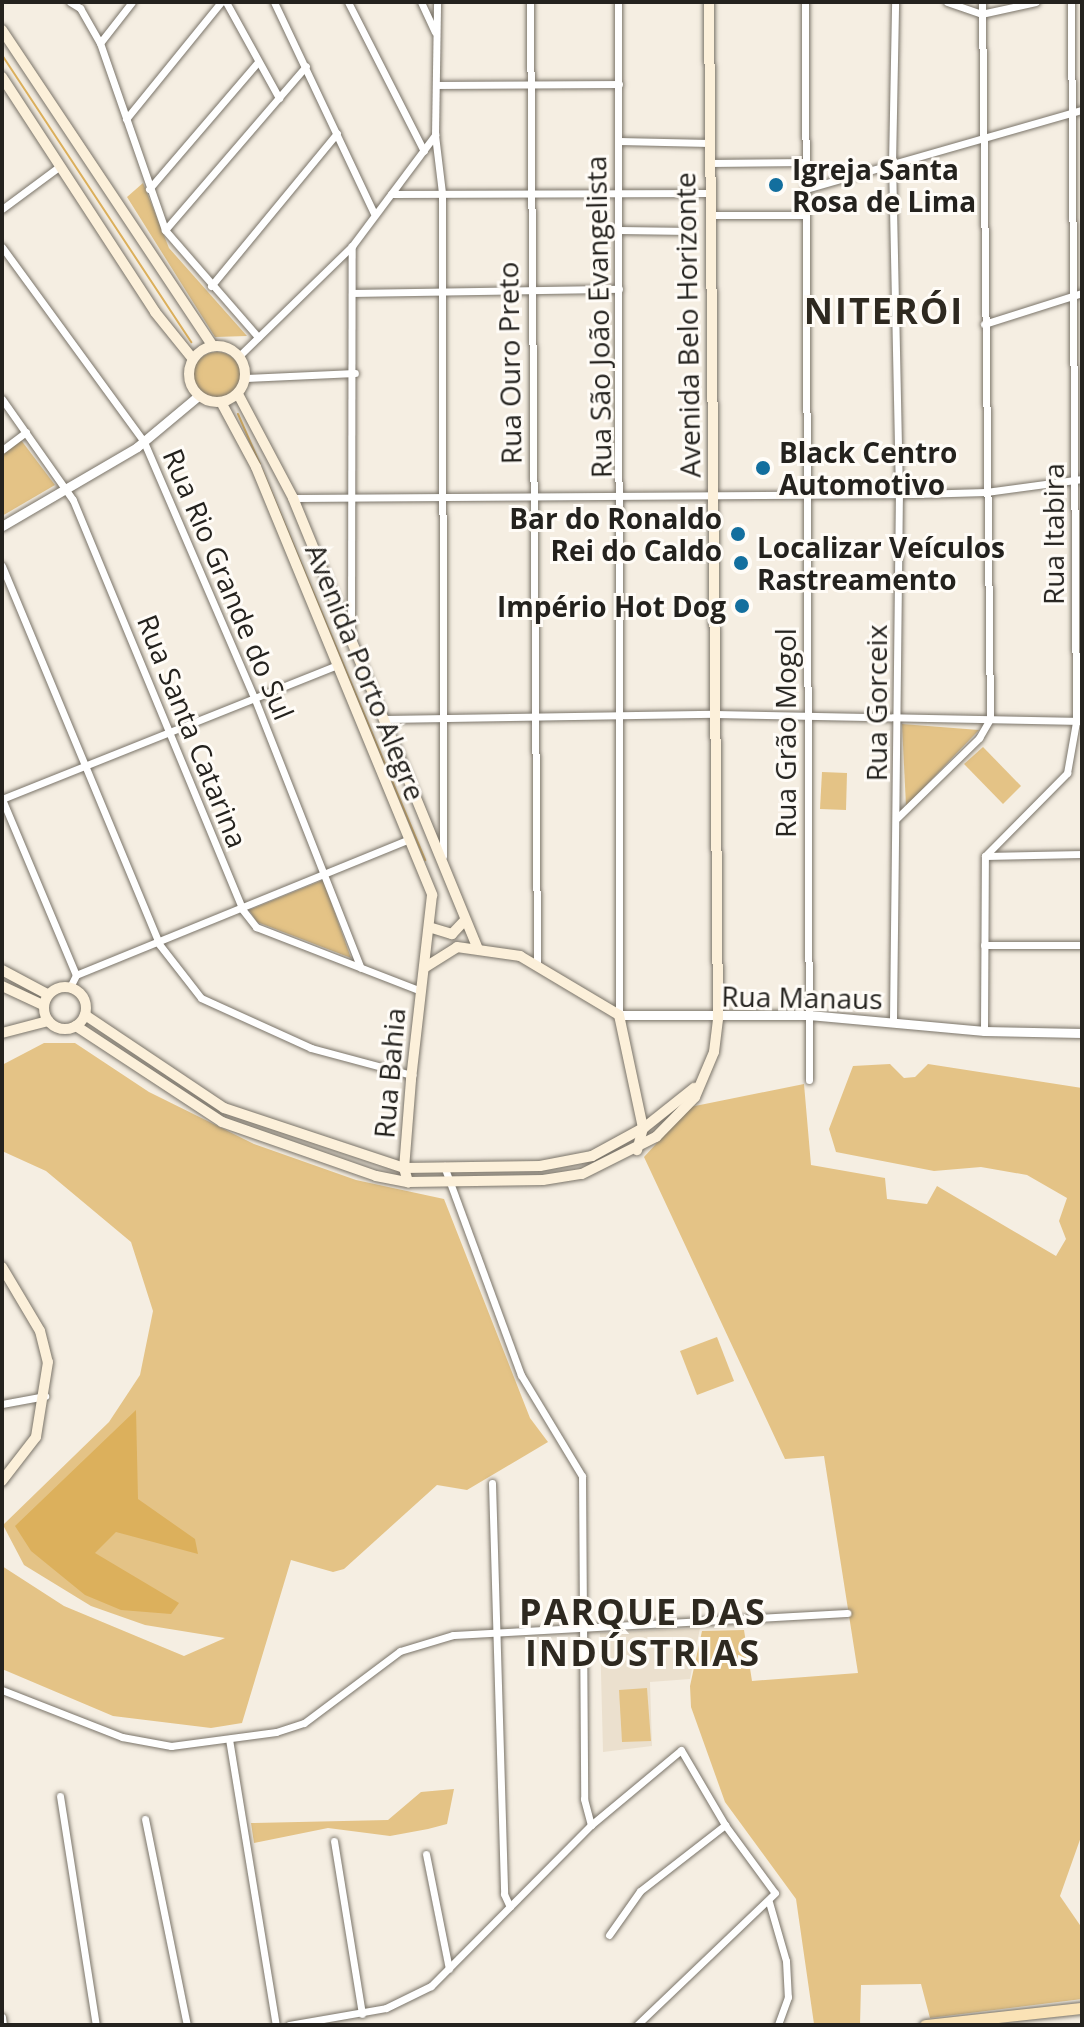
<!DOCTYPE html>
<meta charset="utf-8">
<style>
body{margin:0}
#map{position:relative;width:1084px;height:2027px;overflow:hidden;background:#f5eee2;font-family:"Open Sans",sans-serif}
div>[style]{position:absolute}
.built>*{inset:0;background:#ebe0ce}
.green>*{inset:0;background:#e4c386}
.round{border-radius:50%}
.water>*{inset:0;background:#dcb05c}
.stream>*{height:2px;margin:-1px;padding:0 1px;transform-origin:1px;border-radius:1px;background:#dcb05c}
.roads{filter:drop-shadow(0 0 2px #7a7469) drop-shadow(0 0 2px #7a7469)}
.minor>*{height:7px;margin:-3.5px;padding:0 3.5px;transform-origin:3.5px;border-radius:3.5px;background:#fff}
.tertiary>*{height:9px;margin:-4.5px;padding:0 4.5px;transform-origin:4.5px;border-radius:4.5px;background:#fff}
.secondary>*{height:10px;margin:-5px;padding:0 5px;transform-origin:5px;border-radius:5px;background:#fcf0da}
.secondary>.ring{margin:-5px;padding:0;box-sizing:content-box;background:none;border:10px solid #fcf0da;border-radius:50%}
.primary>*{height:11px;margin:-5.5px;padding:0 5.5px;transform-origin:5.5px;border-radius:5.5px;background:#fae2b5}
.dots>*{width:22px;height:22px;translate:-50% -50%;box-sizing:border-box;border:4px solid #fffcf7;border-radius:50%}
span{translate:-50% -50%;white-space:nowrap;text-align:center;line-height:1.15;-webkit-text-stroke:6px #fffcf7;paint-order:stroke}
.poi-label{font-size:28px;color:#24221e;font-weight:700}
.left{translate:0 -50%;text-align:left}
.right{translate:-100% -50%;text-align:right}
.street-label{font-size:28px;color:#24221e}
.district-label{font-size:36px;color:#2e2920;font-weight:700;letter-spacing:2px}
.frame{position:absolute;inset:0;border:4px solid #24221e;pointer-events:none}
</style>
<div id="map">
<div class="built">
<div style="clip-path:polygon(700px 1628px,690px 1679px,650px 1682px,652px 1746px,603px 1752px,600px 1633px)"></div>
</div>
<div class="green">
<div style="clip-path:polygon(143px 183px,169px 248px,247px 336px,215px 337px,127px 197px)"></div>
<div class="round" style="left:193px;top:352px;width:48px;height:48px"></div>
<div style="clip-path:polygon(21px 440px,55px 485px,2px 516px,2px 455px)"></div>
<div style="clip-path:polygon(902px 724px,979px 730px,906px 806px)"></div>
<div style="clip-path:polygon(983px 747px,1021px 786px,1003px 804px,964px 764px)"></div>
<div style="clip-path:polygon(822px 772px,847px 773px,846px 810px,820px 809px)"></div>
<div style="clip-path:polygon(323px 880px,351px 958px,257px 922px,249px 910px)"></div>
<div style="clip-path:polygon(44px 1043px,75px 1043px,149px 1092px,254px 1144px,356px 1180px,444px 1199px,530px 1418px,548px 1442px,467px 1490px,437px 1485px,344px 1569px,333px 1572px,291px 1560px,242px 1723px,211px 1728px,113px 1716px,2px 1669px,2px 1566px,64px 1606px,184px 1656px,225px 1638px,145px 1625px,91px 1606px,24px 1565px,3px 1525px,109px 1422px,140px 1375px,153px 1311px,131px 1242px,46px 1171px,2px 1151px,2px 1065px)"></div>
<div style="clip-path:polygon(890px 1064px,904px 1078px,915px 1077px,928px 1064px,1082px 1088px,1082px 1834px,1060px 1896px,1082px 1928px,1082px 1999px,930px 2018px,921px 1984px,861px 1985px,860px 2025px,814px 2024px,796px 1899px,725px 1802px,691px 1707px,690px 1686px,702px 1631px,744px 1630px,752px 1681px,858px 1673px,824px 1456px,785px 1459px,644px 1157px,690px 1107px,804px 1084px,811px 1165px,885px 1178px,887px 1199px,927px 1204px,937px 1186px,1056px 1256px,1066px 1239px,1059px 1221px,1067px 1198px,1027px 1175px,981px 1167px,934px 1171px,836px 1152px,829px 1129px,853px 1066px)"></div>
<div style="clip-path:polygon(717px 1337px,734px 1381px,697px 1395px,680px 1351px)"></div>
<div style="clip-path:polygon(647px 1688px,651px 1741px,622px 1742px,619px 1690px)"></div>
<div style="clip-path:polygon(454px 1789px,447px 1824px,428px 1829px,390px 1836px,328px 1828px,254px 1843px,251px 1823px,388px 1820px,421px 1792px)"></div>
</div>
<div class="water">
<div style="clip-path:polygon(136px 1410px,138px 1499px,195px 1539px,198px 1554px,116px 1532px,95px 1553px,179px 1603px,171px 1614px,121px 1610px,85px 1595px,31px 1551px,15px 1526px)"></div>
</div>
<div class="stream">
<div style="left:2px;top:55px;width:344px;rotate:56.6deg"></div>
<div style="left:238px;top:414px;width:55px;rotate:66.3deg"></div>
<div style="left:262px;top:470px;width:423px;rotate:67.3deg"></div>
</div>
<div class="roads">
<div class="minor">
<div style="left:70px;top:2px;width:12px;rotate:31deg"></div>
<div style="left:80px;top:8px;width:40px;rotate:60.3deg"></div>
<div style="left:100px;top:43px;width:198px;rotate:70.8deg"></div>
<div style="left:165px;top:230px;width:142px;rotate:49deg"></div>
<div style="left:226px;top:2px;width:110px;rotate:61.1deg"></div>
<div style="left:274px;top:2px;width:234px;rotate:64.7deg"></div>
<div style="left:348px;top:2px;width:167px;rotate:63deg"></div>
<div style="left:421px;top:2px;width:33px;rotate:65deg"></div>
<div style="left:530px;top:2px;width:961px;rotate:89.58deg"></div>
<div style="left:618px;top:2px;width:1013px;rotate:89.94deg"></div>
<div style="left:805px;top:2px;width:1078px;rotate:89.79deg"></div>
<div style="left:947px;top:2px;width:36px;rotate:19deg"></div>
<div style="left:981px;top:14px;width:56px;rotate:-12.3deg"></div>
<div style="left:982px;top:2px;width:717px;rotate:89.36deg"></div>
<div style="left:100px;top:43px;width:52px;rotate:-52deg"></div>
<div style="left:436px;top:85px;width:183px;rotate:-0.3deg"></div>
<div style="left:126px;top:119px;width:151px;rotate:-50.9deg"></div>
<div style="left:435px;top:135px;width:58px;rotate:83.1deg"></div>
<div style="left:442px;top:193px;width:663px;rotate:89.91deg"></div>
<div style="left:619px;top:141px;width:90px;rotate:1.3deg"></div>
<div style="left:709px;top:163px;width:97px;rotate:-0.6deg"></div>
<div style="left:149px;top:189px;width:167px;rotate:-49.4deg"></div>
<div style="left:806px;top:189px;width:287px;rotate:-16deg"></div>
<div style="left:391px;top:194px;width:317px;rotate:-0.2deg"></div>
<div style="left:2px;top:209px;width:72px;rotate:-36.6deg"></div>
<div style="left:709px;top:215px;width:97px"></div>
<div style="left:165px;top:230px;width:216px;rotate:-49.3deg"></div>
<div style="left:619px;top:230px;width:72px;rotate:0.8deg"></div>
<div style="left:2px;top:247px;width:241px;rotate:53.9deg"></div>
<div style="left:144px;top:442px;width:278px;rotate:66.7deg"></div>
<div style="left:254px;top:697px;width:291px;rotate:68.5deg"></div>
<div style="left:211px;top:286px;width:198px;rotate:-50.5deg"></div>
<div style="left:354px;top:293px;width:265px;rotate:-0.9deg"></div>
<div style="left:984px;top:324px;width:103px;rotate:-17.6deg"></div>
<div style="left:239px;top:356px;width:158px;rotate:-44.2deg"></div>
<div style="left:352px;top:246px;width:139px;rotate:-53.2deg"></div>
<div style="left:435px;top:135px;width:133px;rotate:-89.1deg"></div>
<div style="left:246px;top:378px;width:109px;rotate:-2.6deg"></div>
<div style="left:2px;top:399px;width:123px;rotate:54.9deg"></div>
<div style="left:73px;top:500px;width:443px;rotate:67.5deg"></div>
<div style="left:242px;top:909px;width:23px;rotate:52deg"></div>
<div style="left:256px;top:927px;width:177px;rotate:21.2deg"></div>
<div style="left:2px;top:450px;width:30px;rotate:-37deg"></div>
<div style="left:293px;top:498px;width:623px;rotate:-0.37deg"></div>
<div style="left:916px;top:494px;width:70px;rotate:-1.6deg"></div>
<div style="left:986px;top:492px;width:97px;rotate:-7.7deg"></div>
<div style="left:2px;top:566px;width:409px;rotate:67.4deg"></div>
<div style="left:159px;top:944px;width:68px;rotate:52.1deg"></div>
<div style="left:201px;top:998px;width:121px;rotate:24.4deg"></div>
<div style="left:311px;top:1048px;width:105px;rotate:15deg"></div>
<div style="left:351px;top:636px;width:390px;rotate:-89.9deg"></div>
<div style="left:385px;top:719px;width:330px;rotate:-0.9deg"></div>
<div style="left:715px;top:714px;width:367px;rotate:1.1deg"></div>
<div style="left:2px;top:799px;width:361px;rotate:-21.8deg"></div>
<div style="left:2px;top:799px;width:191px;rotate:67.2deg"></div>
<div style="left:897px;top:818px;width:115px;rotate:-44.3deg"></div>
<div style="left:979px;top:738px;width:22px;rotate:-60deg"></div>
<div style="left:985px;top:856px;width:97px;rotate:-1.2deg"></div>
<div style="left:984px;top:945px;width:98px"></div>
<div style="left:70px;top:987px;width:13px;rotate:-63deg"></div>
<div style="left:76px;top:975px;width:360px;rotate:-22.2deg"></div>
<div style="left:893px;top:1019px;width:525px;rotate:-89.35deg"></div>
<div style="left:899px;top:494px;width:329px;rotate:-91.2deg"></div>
<div style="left:892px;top:165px;width:163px;rotate:-88.9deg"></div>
<div style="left:984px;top:1031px;width:175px;rotate:-89.7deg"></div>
<div style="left:985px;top:856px;width:117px;rotate:-45.3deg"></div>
<div style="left:1067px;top:773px;width:52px;rotate:-80deg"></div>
<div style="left:1076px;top:722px;width:720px;rotate:-90.4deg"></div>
<div style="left:444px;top:1166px;width:223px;rotate:69.8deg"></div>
<div style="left:521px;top:1375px;width:118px;rotate:58.9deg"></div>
<div style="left:582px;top:1476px;width:323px;rotate:89.6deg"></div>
<div style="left:584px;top:1799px;width:27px;rotate:75deg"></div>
<div style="left:2px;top:1404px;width:44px;rotate:-10.5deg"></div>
<div style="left:492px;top:1483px;width:411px;rotate:88.3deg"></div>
<div style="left:504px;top:1894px;width:14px;rotate:65deg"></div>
<div style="left:2px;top:1690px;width:129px;rotate:21.4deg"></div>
<div style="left:122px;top:1737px;width:50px;rotate:10.4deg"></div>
<div style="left:171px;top:1746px;width:106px;rotate:-7.6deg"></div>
<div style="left:276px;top:1732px;width:29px;rotate:-18deg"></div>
<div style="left:304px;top:1723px;width:120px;rotate:-36.9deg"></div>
<div style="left:400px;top:1651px;width:55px;rotate:-16.8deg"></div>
<div style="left:453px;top:1635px;width:395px;rotate:-3.2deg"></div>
<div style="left:229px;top:1739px;width:290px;rotate:80.7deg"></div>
<div style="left:60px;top:1796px;width:232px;rotate:81.1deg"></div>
<div style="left:145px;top:1819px;width:210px;rotate:78.5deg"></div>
<div style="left:334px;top:1841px;width:175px;rotate:80.8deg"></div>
<div style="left:426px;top:1854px;width:117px;rotate:78.7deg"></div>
<div style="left:769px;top:1902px;width:61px;rotate:73.9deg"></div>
<div style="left:786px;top:1961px;width:36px;rotate:87deg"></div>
<div style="left:788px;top:1997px;width:30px;rotate:110deg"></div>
<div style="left:609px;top:1935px;width:54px;rotate:-54.8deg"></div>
<div style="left:640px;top:1891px;width:108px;rotate:-37.8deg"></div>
<div style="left:2px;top:2017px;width:8px;rotate:83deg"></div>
<div style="left:289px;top:2025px;width:98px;rotate:-9.9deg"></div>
<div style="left:386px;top:2008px;width:50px;rotate:-26.1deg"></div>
<div style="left:431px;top:1986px;width:227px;rotate:-45.2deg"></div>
<div style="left:591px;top:1825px;width:117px;rotate:-39.8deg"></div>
<div style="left:681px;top:1750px;width:87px;rotate:59.6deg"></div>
<div style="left:725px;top:1825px;width:84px;rotate:53.7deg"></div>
<div style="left:775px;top:1893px;width:191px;rotate:136.3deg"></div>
</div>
<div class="tertiary">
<div style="left:2px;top:526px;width:156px;rotate:-30.3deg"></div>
<div style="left:137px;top:447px;width:80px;rotate:-39.9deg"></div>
<div style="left:619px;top:1015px;width:190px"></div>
<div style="left:809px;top:1015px;width:176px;rotate:5.2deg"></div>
<div style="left:984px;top:1031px;width:98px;rotate:1.2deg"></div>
</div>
<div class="secondary">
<div style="left:2px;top:30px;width:380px;rotate:56.3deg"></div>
<div style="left:2px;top:77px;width:280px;rotate:56.9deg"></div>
<div style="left:155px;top:312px;width:59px;rotate:51.2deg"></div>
<div class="ring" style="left:189px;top:346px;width:46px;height:46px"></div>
<div style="left:238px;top:394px;width:118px;rotate:62.1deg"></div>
<div style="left:293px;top:498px;width:487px;rotate:67.7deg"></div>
<div style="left:221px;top:402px;width:74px;rotate:61.7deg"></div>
<div style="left:256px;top:467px;width:463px;rotate:67.6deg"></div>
<div style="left:432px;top:895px;width:186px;rotate:96.5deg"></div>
<div style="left:411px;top:1080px;width:88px;rotate:94.5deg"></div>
<div style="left:404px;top:1168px;width:15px;rotate:74deg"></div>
<div style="left:432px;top:928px;width:21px;rotate:17deg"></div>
<div style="left:452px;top:934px;width:18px;rotate:-47deg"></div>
<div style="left:424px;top:968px;width:39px;rotate:-32deg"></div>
<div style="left:457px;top:947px;width:64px;rotate:8.1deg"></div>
<div style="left:520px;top:956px;width:115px;rotate:30.8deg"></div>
<div style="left:619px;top:1015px;width:116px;rotate:78deg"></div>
<div style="left:643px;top:1128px;width:23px;rotate:105deg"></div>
<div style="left:2px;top:970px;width:51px;rotate:28.1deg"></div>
<div style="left:2px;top:986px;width:45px;rotate:24.9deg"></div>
<div class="ring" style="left:44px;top:987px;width:32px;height:32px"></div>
<div style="left:85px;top:1015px;width:167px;rotate:33.8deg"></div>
<div style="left:224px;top:1108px;width:190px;rotate:18.4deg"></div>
<div style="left:404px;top:1168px;width:136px;rotate:-0.8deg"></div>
<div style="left:540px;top:1166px;width:53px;rotate:-10.9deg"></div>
<div style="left:592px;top:1156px;width:60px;rotate:-28.7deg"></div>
<div style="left:645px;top:1127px;width:63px;rotate:-38.5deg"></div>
<div style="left:76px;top:1026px;width:175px;rotate:33.3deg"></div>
<div style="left:222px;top:1122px;width:163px;rotate:19.3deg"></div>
<div style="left:376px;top:1176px;width:33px;rotate:11deg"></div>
<div style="left:408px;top:1182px;width:135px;rotate:-0.8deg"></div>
<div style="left:543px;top:1180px;width:39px;rotate:-9deg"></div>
<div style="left:582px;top:1174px;width:83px;rotate:-26.6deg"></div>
<div style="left:656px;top:1137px;width:56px;rotate:-45.7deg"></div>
<div style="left:695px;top:1097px;width:49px;rotate:-67.1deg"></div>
<div style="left:714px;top:1052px;width:34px;rotate:-83deg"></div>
<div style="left:718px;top:1018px;width:1016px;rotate:-90.51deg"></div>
<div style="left:2px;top:1033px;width:48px;rotate:-14.6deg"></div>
<div style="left:2px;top:1267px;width:74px;rotate:59.3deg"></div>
<div style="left:40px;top:1331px;width:32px;rotate:76deg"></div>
<div style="left:48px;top:1362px;width:76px;rotate:99.1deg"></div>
<div style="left:36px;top:1437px;width:56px;rotate:127.7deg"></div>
</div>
<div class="primary">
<div style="left:925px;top:2025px;width:158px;rotate:-6.2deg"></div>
</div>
</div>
<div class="dots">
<div style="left:776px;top:185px;background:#136f9e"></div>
<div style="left:763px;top:468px;background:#136f9e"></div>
<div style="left:738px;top:534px;background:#136f9e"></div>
<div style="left:741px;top:563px;background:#136f9e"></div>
<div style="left:742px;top:606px;background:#136f9e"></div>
</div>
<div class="poi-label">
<span class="left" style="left:792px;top:185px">Igreja Santa<br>Rosa de Lima</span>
<span class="left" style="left:779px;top:468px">Black Centro<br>Automotivo</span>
<span class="right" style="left:722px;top:534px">Bar do Ronaldo<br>Rei do Caldo</span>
<span class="left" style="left:757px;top:563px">Localizar Veículos<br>Rastreamento</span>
<span class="right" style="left:726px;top:606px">Império Hot Dog</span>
</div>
<div class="street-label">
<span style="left:598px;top:317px;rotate:-91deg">Rua São João Evangelista</span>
<span style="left:687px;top:325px;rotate:-91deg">Avenida Belo Horizonte</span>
<span style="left:509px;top:363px;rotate:-91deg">Rua Ouro Preto</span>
<span style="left:1053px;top:534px;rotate:-90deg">Rua Itabira</span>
<span style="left:229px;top:584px;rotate:67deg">Rua Rio Grande do Sul</span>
<span style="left:366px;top:672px;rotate:68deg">Avenida Porto Alegre</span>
<span style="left:876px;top:703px;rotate:-90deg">Rua Gorceix</span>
<span style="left:193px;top:731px;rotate:68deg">Rua Santa Catarina</span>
<span style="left:785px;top:733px;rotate:-90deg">Rua Grão Mogol</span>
<span style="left:802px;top:997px;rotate:1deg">Rua Manaus</span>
<span style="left:389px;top:1073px;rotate:-85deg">Rua Bahia</span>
</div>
<div class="district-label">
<span style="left:884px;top:311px">NITERÓI</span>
<span style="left:643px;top:1632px">PARQUE DAS<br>INDÚSTRIAS</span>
</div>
<div class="frame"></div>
</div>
